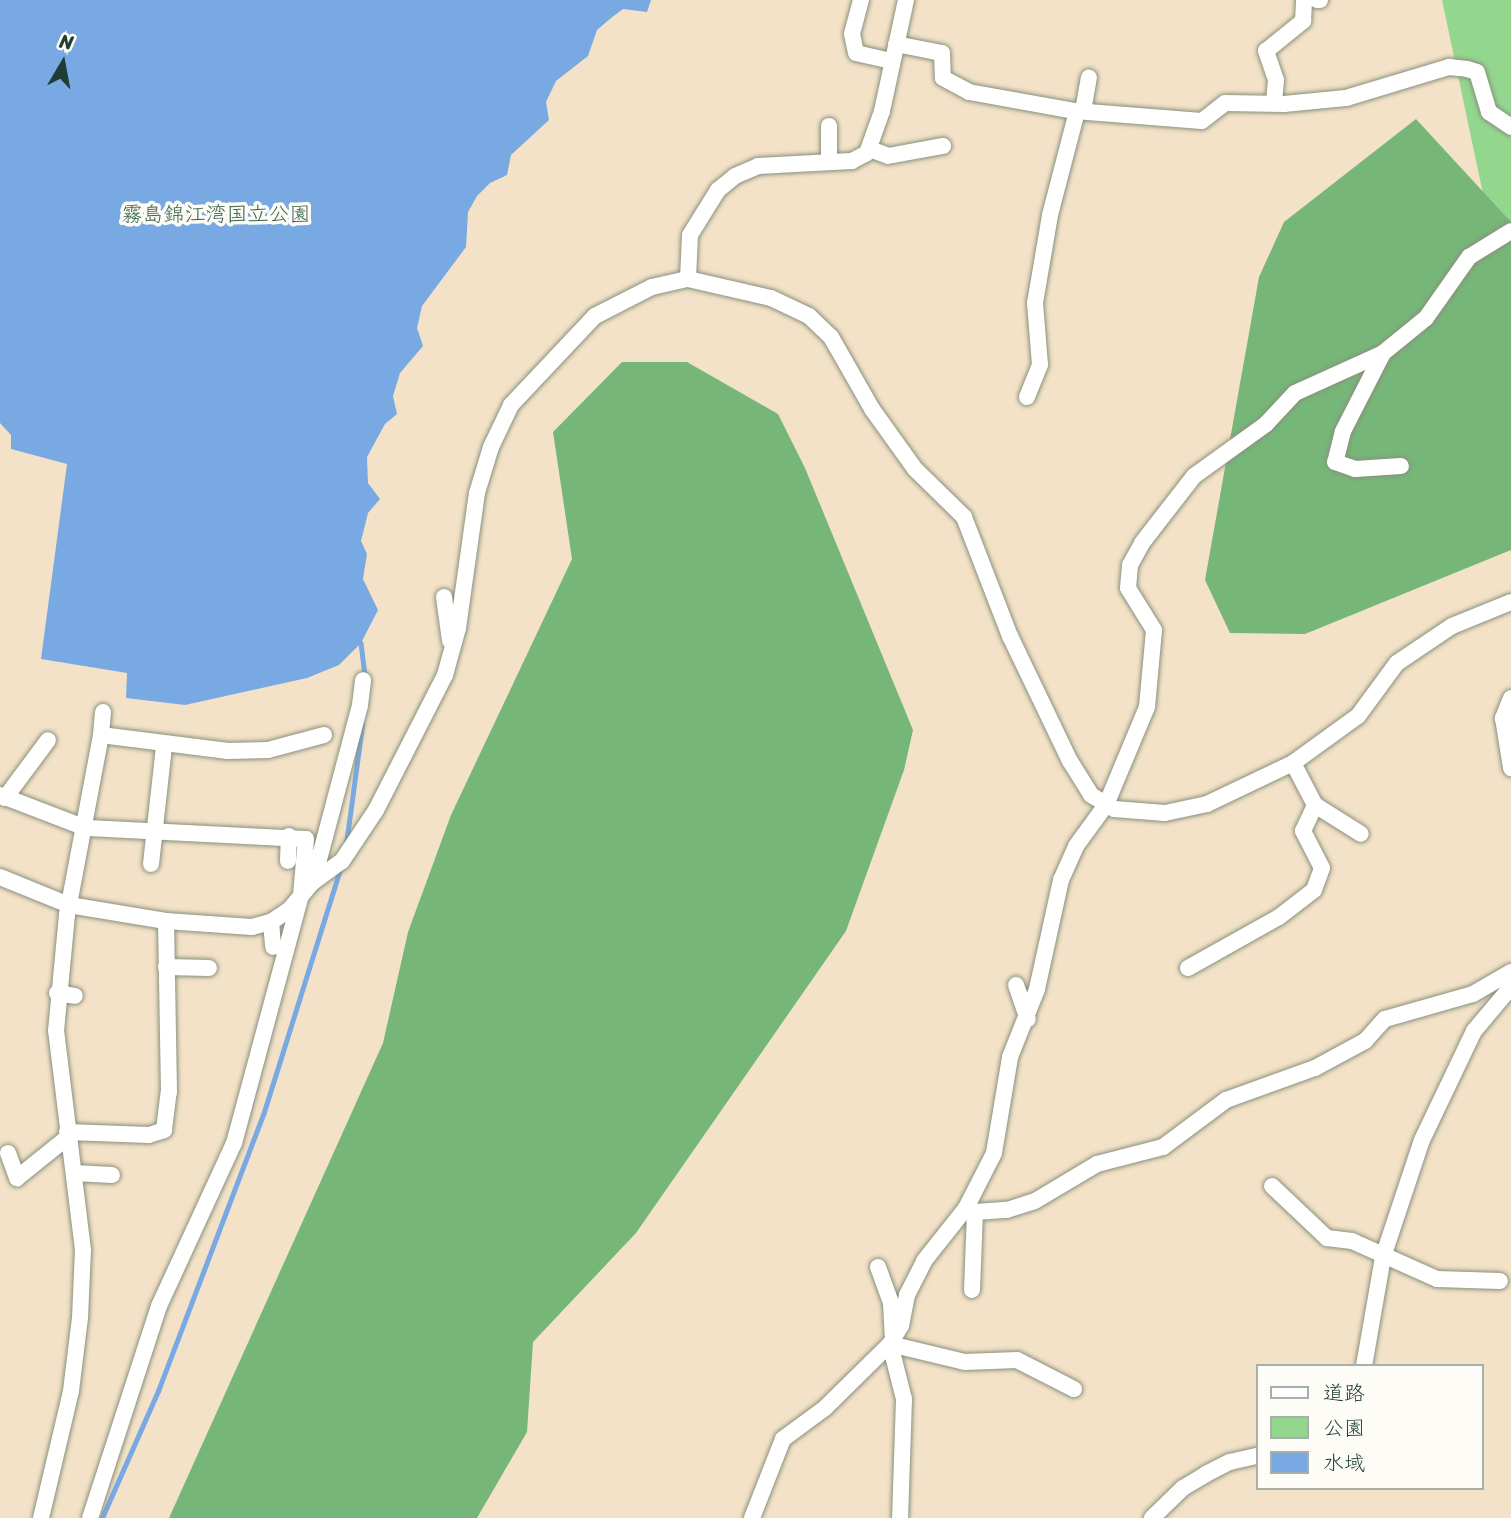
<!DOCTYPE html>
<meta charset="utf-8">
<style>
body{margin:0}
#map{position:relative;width:1511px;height:1518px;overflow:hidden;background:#f3e2c7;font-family:Sriracha,"Klee One",sans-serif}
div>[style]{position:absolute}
.green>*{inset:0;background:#93d68e}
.forest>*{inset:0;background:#76b779}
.water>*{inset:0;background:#79a9e3}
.stream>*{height:4.5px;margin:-2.25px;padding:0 2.25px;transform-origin:2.25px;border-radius:2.25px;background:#79a9e3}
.roads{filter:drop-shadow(0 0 2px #89907e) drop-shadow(0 0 2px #89907e)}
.minor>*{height:16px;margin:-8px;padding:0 8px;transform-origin:8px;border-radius:8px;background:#fff}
span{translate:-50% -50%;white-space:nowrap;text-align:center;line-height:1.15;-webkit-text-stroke:7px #fdfcf7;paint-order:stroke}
.park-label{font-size:21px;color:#3c634a}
.legend{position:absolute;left:1256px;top:1364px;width:228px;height:126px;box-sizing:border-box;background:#fdfcf7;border:2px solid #a4b0a9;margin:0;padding:9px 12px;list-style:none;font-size:21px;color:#1f3d34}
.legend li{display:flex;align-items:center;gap:14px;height:35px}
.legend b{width:35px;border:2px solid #a4b0a9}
.north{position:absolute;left:28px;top:28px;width:70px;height:70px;-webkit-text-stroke:5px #fdfcf7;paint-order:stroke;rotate:10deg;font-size:19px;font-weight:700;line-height:28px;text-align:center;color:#1f3d34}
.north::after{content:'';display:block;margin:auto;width:24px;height:32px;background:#1f3d34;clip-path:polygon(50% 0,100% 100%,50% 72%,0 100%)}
</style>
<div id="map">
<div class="green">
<div style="clip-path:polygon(1442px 0,1511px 0,1511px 236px,1489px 222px)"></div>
</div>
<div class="forest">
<div style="clip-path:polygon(1416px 119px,1511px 222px,1511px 550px,1305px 634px,1230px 633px,1205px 580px,1259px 277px,1284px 222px)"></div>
<div style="clip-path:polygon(622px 362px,687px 362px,778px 414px,805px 468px,913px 730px,904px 770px,846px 931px,636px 1233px,533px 1342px,527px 1432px,477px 1518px,169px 1518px,383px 1043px,408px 932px,451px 815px,572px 559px,553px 432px)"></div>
</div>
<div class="water">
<div style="clip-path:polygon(0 0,651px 0,647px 12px,623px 9px,611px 18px,597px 30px,588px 56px,556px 81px,546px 102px,549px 120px,511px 155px,507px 175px,490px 183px,477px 196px,468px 212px,466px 247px,422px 306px,417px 328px,423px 346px,400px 373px,393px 396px,397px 414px,385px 424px,367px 457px,368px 483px,380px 499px,368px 513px,361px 541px,367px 554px,363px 579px,378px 610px,361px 643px,339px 665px,307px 678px,185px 705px,126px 698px,127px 673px,41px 659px,67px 464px,11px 449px,11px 435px,0 423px)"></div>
</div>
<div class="stream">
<div style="left:361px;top:643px;width:34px;rotate:83deg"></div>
<div style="left:346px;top:844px;width:120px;rotate:-82.3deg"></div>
<div style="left:102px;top:1518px;width:139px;rotate:-66.2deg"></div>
<div style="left:158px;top:1391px;width:298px;rotate:-69.2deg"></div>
<div style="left:264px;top:1112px;width:254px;rotate:-72.6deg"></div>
</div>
<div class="roads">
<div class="minor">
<div style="left:861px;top:0;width:35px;rotate:105deg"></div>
<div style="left:852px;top:34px;width:19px;rotate:78deg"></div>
<div style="left:856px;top:53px;width:37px;rotate:13deg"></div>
<div style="left:1317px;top:0;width:3px"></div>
<div style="left:896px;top:44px;width:47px;rotate:11.1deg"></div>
<div style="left:942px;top:53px;width:25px;rotate:88deg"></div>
<div style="left:943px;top:78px;width:30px;rotate:28deg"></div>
<div style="left:969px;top:92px;width:108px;rotate:10.2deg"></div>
<div style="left:1075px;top:111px;width:127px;rotate:4.5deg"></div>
<div style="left:1202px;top:121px;width:29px;rotate:-38deg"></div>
<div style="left:1225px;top:103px;width:59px;rotate:1deg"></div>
<div style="left:1284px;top:104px;width:62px;rotate:-5.5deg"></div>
<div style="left:1346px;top:98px;width:108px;rotate:-16.8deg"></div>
<div style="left:1449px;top:67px;width:18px;rotate:6deg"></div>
<div style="left:1467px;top:69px;width:10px;rotate:17deg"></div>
<div style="left:1477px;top:72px;width:42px;rotate:73.3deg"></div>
<div style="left:1489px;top:112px;width:27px;rotate:34deg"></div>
<div style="left:1274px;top:103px;width:23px;rotate:-85deg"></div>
<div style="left:1276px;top:80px;width:31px;rotate:-109deg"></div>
<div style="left:1266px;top:51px;width:48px;rotate:-39deg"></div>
<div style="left:1303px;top:21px;width:21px;rotate:-87deg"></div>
<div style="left:1083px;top:111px;width:34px;rotate:-80deg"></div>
<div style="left:870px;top:149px;width:19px;rotate:21deg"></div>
<div style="left:888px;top:156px;width:56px;rotate:-10.3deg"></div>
<div style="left:829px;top:161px;width:35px;rotate:-90deg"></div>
<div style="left:688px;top:279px;width:44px;rotate:-87.4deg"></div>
<div style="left:690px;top:235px;width:53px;rotate:-58.1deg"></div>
<div style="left:718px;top:190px;width:22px;rotate:-39deg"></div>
<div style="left:735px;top:176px;width:25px;rotate:-23deg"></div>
<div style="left:758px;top:166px;width:94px;rotate:-3deg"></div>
<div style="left:852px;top:161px;width:17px;rotate:-28deg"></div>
<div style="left:867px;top:153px;width:45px;rotate:-70.3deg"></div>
<div style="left:882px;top:111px;width:114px;rotate:-77.8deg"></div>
<div style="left:1383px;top:353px;width:88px;rotate:117.1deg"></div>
<div style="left:1343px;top:431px;width:32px;rotate:104deg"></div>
<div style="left:1335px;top:462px;width:21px;rotate:19deg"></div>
<div style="left:1355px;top:469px;width:46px;rotate:-3.7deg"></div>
<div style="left:1027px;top:397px;width:35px;rotate:-68deg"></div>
<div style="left:1040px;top:365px;width:62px;rotate:-94.6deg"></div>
<div style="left:1035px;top:303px;width:89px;rotate:-80.3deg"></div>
<div style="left:1050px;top:215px;width:107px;rotate:-75.4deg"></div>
<div style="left:444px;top:597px;width:44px;rotate:82.2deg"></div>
<div style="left:1511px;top:698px;width:22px;rotate:112deg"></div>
<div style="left:1503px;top:718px;width:51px;rotate:80.9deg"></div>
<div style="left:101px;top:735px;width:23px;rotate:-85deg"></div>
<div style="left:1293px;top:763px;width:47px;rotate:62.4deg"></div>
<div style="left:1315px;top:805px;width:54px;rotate:32.2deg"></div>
<div style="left:0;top:795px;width:92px;rotate:21deg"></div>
<div style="left:86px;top:828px;width:220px;rotate:2.9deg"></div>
<div style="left:306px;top:839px;width:56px;rotate:95.1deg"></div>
<div style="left:301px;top:895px;width:257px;rotate:105.1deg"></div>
<div style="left:234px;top:1143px;width:179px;rotate:114.7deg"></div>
<div style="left:159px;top:1306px;width:223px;rotate:108deg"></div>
<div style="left:5px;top:798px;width:72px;rotate:-53.4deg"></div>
<div style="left:288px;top:861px;width:25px;rotate:-88deg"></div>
<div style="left:151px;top:864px;width:119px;rotate:-83.7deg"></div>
<div style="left:0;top:877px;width:74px;rotate:22.1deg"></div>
<div style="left:69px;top:905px;width:98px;rotate:9.4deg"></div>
<div style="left:166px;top:921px;width:86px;rotate:4deg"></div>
<div style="left:252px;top:927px;width:20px;rotate:-15deg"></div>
<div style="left:271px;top:922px;width:23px;rotate:-34deg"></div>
<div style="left:290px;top:909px;width:35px;rotate:-50deg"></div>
<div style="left:313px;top:882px;width:36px;rotate:-36deg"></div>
<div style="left:342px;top:861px;width:61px;rotate:-56.3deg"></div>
<div style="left:376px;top:810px;width:152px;rotate:-62.9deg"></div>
<div style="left:445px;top:675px;width:49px;rotate:-74.5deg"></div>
<div style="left:458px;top:628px;width:136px;rotate:-82deg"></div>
<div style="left:477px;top:493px;width:48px;rotate:-73.1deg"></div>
<div style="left:491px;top:447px;width:47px;rotate:-64.5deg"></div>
<div style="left:511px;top:405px;width:122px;rotate:-46.7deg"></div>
<div style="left:595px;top:316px;width:64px;rotate:-27deg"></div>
<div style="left:652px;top:287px;width:37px;rotate:-13deg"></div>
<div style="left:688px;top:279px;width:85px;rotate:12.9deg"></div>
<div style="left:771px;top:298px;width:42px;rotate:25.3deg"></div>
<div style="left:809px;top:316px;width:30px;rotate:44deg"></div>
<div style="left:831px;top:337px;width:83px;rotate:60.3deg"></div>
<div style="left:872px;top:409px;width:74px;rotate:54.4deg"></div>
<div style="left:915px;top:469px;width:69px;rotate:44.4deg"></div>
<div style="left:964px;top:517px;width:128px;rotate:68.9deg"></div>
<div style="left:1010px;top:636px;width:139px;rotate:64.4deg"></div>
<div style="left:1070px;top:761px;width:40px;rotate:58deg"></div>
<div style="left:1091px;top:795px;width:27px;rotate:31deg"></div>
<div style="left:1114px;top:809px;width:51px;rotate:4.5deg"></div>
<div style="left:1165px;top:813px;width:43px;rotate:-12.1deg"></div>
<div style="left:1207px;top:804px;width:95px;rotate:-25.5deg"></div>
<div style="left:1293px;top:763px;width:80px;rotate:-35.9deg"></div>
<div style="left:1358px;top:716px;width:66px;rotate:-53.7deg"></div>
<div style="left:1397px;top:663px;width:66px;rotate:-33.9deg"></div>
<div style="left:1452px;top:626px;width:64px;rotate:-22.1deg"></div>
<div style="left:313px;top:882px;width:183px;rotate:-75.1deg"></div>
<div style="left:360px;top:705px;width:25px;rotate:-83deg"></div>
<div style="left:271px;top:922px;width:25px;rotate:85deg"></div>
<div style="left:166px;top:967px;width:43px;rotate:1.3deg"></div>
<div style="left:1188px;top:968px;width:104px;rotate:-29.3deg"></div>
<div style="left:1279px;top:917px;width:44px;rotate:-37.6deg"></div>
<div style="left:1314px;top:890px;width:23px;rotate:-70deg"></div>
<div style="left:1322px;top:868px;width:42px;rotate:-117.2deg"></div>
<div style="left:1303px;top:831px;width:29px;rotate:-65deg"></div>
<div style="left:1016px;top:985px;width:36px;rotate:71deg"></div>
<div style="left:57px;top:993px;width:18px;rotate:9deg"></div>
<div style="left:67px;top:1132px;width:82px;rotate:2.1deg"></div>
<div style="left:149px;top:1135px;width:16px;rotate:-18deg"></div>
<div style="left:164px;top:1130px;width:38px;rotate:-83deg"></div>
<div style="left:169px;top:1092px;width:171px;rotate:-91deg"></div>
<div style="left:8px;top:1153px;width:27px;rotate:70deg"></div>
<div style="left:17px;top:1178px;width:65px;rotate:-38.8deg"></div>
<div style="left:74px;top:1173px;width:38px;rotate:3deg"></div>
<div style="left:1272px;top:1186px;width:76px;rotate:43.4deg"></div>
<div style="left:1327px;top:1238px;width:25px;rotate:7deg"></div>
<div style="left:1352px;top:1241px;width:93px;rotate:24.1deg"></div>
<div style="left:1437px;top:1279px;width:63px;rotate:1.8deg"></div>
<div style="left:966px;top:1208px;width:10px;rotate:24deg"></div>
<div style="left:975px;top:1212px;width:32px;rotate:-4deg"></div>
<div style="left:1007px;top:1210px;width:29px;rotate:-18deg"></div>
<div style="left:1035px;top:1201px;width:72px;rotate:-30.8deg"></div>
<div style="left:1097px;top:1164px;width:68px;rotate:-14.4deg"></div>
<div style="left:1163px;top:1147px;width:79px;rotate:-36.7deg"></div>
<div style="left:1226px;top:1100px;width:95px;rotate:-19.8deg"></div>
<div style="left:1315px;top:1068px;width:57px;rotate:-28.4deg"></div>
<div style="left:1365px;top:1041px;width:30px;rotate:-48deg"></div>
<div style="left:1385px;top:1019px;width:91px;rotate:-15.9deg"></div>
<div style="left:1473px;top:994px;width:44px;rotate:-30.1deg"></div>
<div style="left:878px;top:1267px;width:38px;rotate:70deg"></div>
<div style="left:891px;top:1303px;width:33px;rotate:87deg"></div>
<div style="left:972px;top:1290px;width:78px;rotate:-87.8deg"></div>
<div style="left:890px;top:1344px;width:77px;rotate:13.5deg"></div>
<div style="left:965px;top:1362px;width:52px;rotate:-2.2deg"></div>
<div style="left:1017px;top:1360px;width:64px;rotate:27deg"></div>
<div style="left:890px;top:1344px;width:57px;rotate:75.7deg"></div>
<div style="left:904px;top:1399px;width:119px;rotate:91.9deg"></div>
<div style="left:1364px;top:1366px;width:111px;rotate:-80.1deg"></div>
<div style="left:1383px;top:1257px;width:123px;rotate:-71.6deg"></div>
<div style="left:1422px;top:1140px;width:121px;rotate:-64.5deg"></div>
<div style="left:1474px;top:1031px;width:57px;rotate:-49.9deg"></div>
<div style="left:41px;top:1518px;width:130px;rotate:-76.7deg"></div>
<div style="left:71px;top:1391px;width:74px;rotate:-83deg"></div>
<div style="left:80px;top:1318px;width:68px;rotate:-87.5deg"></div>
<div style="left:83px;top:1250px;width:221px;rotate:-97deg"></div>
<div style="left:56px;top:1031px;width:117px;rotate:-84.6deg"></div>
<div style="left:67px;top:915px;width:183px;rotate:-79.3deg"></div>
<div style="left:101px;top:735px;width:128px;rotate:7.2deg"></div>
<div style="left:228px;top:751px;width:40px;rotate:-1.4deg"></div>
<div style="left:268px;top:750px;width:58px;rotate:-15deg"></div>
<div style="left:752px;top:1518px;width:85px;rotate:-68.6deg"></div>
<div style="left:783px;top:1439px;width:52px;rotate:-36.4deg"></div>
<div style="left:825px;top:1408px;width:91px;rotate:-44.6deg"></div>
<div style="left:890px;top:1344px;width:21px;rotate:-59deg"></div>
<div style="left:901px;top:1326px;width:32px;rotate:-79deg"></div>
<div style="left:907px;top:1295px;width:38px;rotate:-63deg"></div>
<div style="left:924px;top:1261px;width:68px;rotate:-51.6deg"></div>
<div style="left:966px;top:1208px;width:62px;rotate:-63deg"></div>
<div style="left:994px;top:1153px;width:97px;rotate:-80.5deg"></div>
<div style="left:1010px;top:1057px;width:73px;rotate:-68.3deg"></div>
<div style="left:1037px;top:989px;width:112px;rotate:-77.6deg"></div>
<div style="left:1061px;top:880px;width:37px;rotate:-66deg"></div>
<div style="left:1076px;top:846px;width:51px;rotate:-53.8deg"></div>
<div style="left:1106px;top:805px;width:106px;rotate:-67.3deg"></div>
<div style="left:1147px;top:707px;width:77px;rotate:-84.8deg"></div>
<div style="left:1154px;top:630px;width:49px;rotate:-121.8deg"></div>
<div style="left:1128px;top:588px;width:23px;rotate:-85deg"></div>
<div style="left:1130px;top:565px;width:25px;rotate:-61deg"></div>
<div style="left:1142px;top:543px;width:85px;rotate:-52.2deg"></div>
<div style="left:1194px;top:476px;width:89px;rotate:-35.8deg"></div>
<div style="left:1266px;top:424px;width:42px;rotate:-46.9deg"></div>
<div style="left:1295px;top:393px;width:97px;rotate:-24.4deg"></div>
<div style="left:1383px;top:353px;width:55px;rotate:-39.1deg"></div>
<div style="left:1426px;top:318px;width:75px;rotate:-54.8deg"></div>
<div style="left:1469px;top:257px;width:49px;rotate:-31.8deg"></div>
<div style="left:1152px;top:1518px;width:43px;rotate:-44.1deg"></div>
<div style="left:1183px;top:1488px;width:27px;rotate:-31deg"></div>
<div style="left:1206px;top:1474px;width:27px;rotate:-27deg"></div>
<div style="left:1230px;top:1462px;width:28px;rotate:-13deg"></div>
</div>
</div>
<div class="park-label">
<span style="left:216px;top:214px">霧島錦江湾国立公園</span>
</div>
<ul class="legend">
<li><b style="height:9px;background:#fff"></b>道路</li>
<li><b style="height:19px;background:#93d68e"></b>公園</li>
<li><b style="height:19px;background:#79a9e3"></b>水域</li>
</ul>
<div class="north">N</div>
</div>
